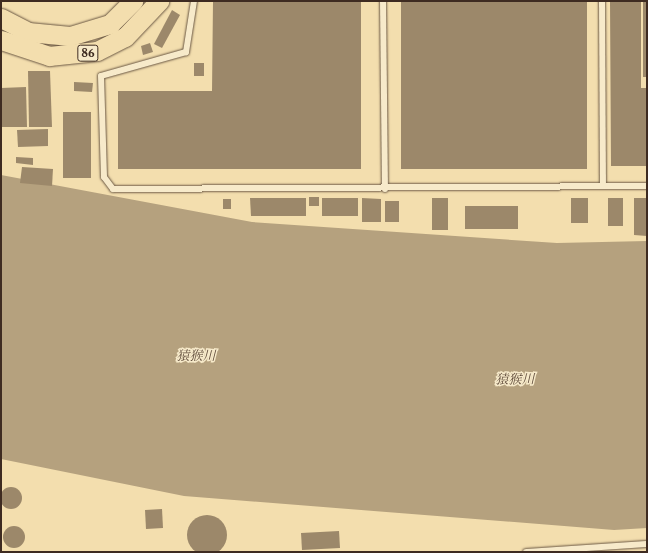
<!DOCTYPE html>
<meta charset="utf-8">
<style>
body{margin:0}
#map{position:relative;width:648px;height:553px;overflow:hidden;background:#f3deae;font-family:"Libre Caslon Text","Noto Serif JP",serif}
div>[style]{position:absolute}
.water>*{inset:0;background:#b5a17e}
.building>*{inset:0;background:#9c886a}
.round{border-radius:50%}
.roads{filter:drop-shadow(0 0 1px #6b5844) drop-shadow(0 0 1px #6b5844)}
.service>*{height:6px;margin:-3px;padding:0 3px;transform-origin:3px;border-radius:3px;background:#f7eaca}
.primary>*{height:19px;margin:-9.5px;padding:0 9.5px;transform-origin:9.5px;border-radius:9.5px;background:#f3deae}
span{translate:-50% -50%;white-space:nowrap;text-align:center;line-height:1.15;-webkit-text-stroke:3px #f7eaca;paint-order:stroke}
.shield-label span{padding:1px 3px;background:#f7eaca;border:1px solid;border-radius:3px;-webkit-text-stroke-width:0}
.shield-label{font-size:11px;color:#3e2b21;font-weight:700}
.water-label{font-size:13px;color:#624e3d;font-style:italic}
.frame{position:absolute;inset:0;border:2px solid #3e2b21;pointer-events:none}
</style>
<div id="map">
<div class="water">
<div style="clip-path:polygon(1px 175px,252px 222px,557px 243px,647px 241px,647px 528px,614px 530px,184px 496px,1px 459px)"></div>
</div>
<div class="building">
<div style="clip-path:polygon(213px 1px,361px 1px,361px 169px,118px 169px,118px 91px,212px 91px)"></div>
<div style="clip-path:polygon(401px 1px,587px 1px,587px 169px,401px 169px)"></div>
<div style="clip-path:polygon(610px 1px,641px 1px,641px 88px,647px 88px,647px 166px,611px 166px)"></div>
<div style="clip-path:polygon(643px 1px,647px 1px,647px 77px,643px 77px)"></div>
<div style="clip-path:polygon(172px 10px,180px 15px,162px 48px,154px 44px)"></div>
<div style="clip-path:polygon(150px 43px,153px 52px,143px 55px,141px 46px)"></div>
<div style="clip-path:polygon(194px 63px,204px 63px,204px 76px,194px 76px)"></div>
<div style="clip-path:polygon(28px 71px,50px 71px,52px 127px,29px 127px)"></div>
<div style="clip-path:polygon(74px 82px,93px 83px,92px 92px,74px 91px)"></div>
<div style="clip-path:polygon(26px 87px,27px 127px,1px 127px,1px 88px)"></div>
<div style="clip-path:polygon(63px 112px,91px 112px,91px 178px,63px 178px)"></div>
<div style="clip-path:polygon(48px 129px,48px 146px,18px 147px,17px 130px)"></div>
<div style="clip-path:polygon(16px 157px,33px 158px,33px 165px,16px 163px)"></div>
<div style="clip-path:polygon(22px 167px,53px 169px,52px 186px,20px 183px)"></div>
<div style="clip-path:polygon(309px 197px,319px 197px,319px 206px,309px 206px)"></div>
<div style="clip-path:polygon(250px 198px,306px 198px,306px 216px,251px 216px)"></div>
<div style="clip-path:polygon(322px 198px,358px 198px,358px 216px,322px 216px)"></div>
<div style="clip-path:polygon(362px 198px,381px 199px,381px 222px,362px 222px)"></div>
<div style="clip-path:polygon(432px 198px,448px 198px,448px 230px,432px 230px)"></div>
<div style="clip-path:polygon(571px 198px,588px 198px,588px 223px,571px 223px)"></div>
<div style="clip-path:polygon(608px 198px,623px 198px,623px 226px,608px 226px)"></div>
<div style="clip-path:polygon(634px 198px,647px 198px,647px 236px,634px 235px)"></div>
<div style="clip-path:polygon(223px 199px,231px 199px,231px 209px,223px 209px)"></div>
<div style="clip-path:polygon(385px 201px,399px 201px,399px 222px,385px 222px)"></div>
<div style="clip-path:polygon(465px 206px,518px 206px,518px 229px,465px 229px)"></div>
<div class="round" style="left:0;top:487px;width:22px;height:22px"></div>
<div style="clip-path:polygon(162px 509px,163px 528px,146px 529px,145px 510px)"></div>
<div class="round" style="left:187px;top:515px;width:40px;height:40px"></div>
<div class="round" style="left:3px;top:526px;width:22px;height:22px"></div>
<div style="clip-path:polygon(339px 531px,340px 548px,302px 550px,301px 533px)"></div>
</div>
<div class="roads">
<div class="service">
<div style="left:194px;top:1px;width:52px;rotate:98.9deg"></div>
<div style="left:186px;top:52px;width:88px;rotate:164.2deg"></div>
<div style="left:101px;top:76px;width:101px;rotate:88.3deg"></div>
<div style="left:104px;top:177px;width:15px;rotate:53deg"></div>
<div style="left:113px;top:189px;width:534px;rotate:-0.32deg"></div>
<div style="left:383px;top:1px;width:188px;rotate:89.4deg"></div>
<div style="left:602px;top:1px;width:185px;rotate:89.7deg"></div>
<div style="left:526px;top:552px;width:121px;rotate:-3.8deg"></div>
</div>
<div class="primary">
<div style="left:1px;top:18px;width:30px;rotate:27deg"></div>
<div style="left:28px;top:32px;width:42px;rotate:5.4deg"></div>
<div style="left:70px;top:36px;width:42px;rotate:-16.7deg"></div>
<div style="left:110px;top:24px;width:33px;rotate:-45deg"></div>
<div style="left:1px;top:40px;width:51px;rotate:18.4deg"></div>
<div style="left:49px;top:56px;width:48px;rotate:-5.9deg"></div>
<div style="left:97px;top:51px;width:31px;rotate:-27deg"></div>
<div style="left:125px;top:37px;width:50px;rotate:-46.6deg"></div>
</div>
</div>
<div class="shield-label">
<span style="left:88px;top:53px">86</span>
</div>
<div class="water-label">
<span style="left:196px;top:355px">猿猴川</span>
<span style="left:515px;top:379px;rotate:-1deg">猿猴川</span>
</div>
<div class="frame"></div>
</div>
